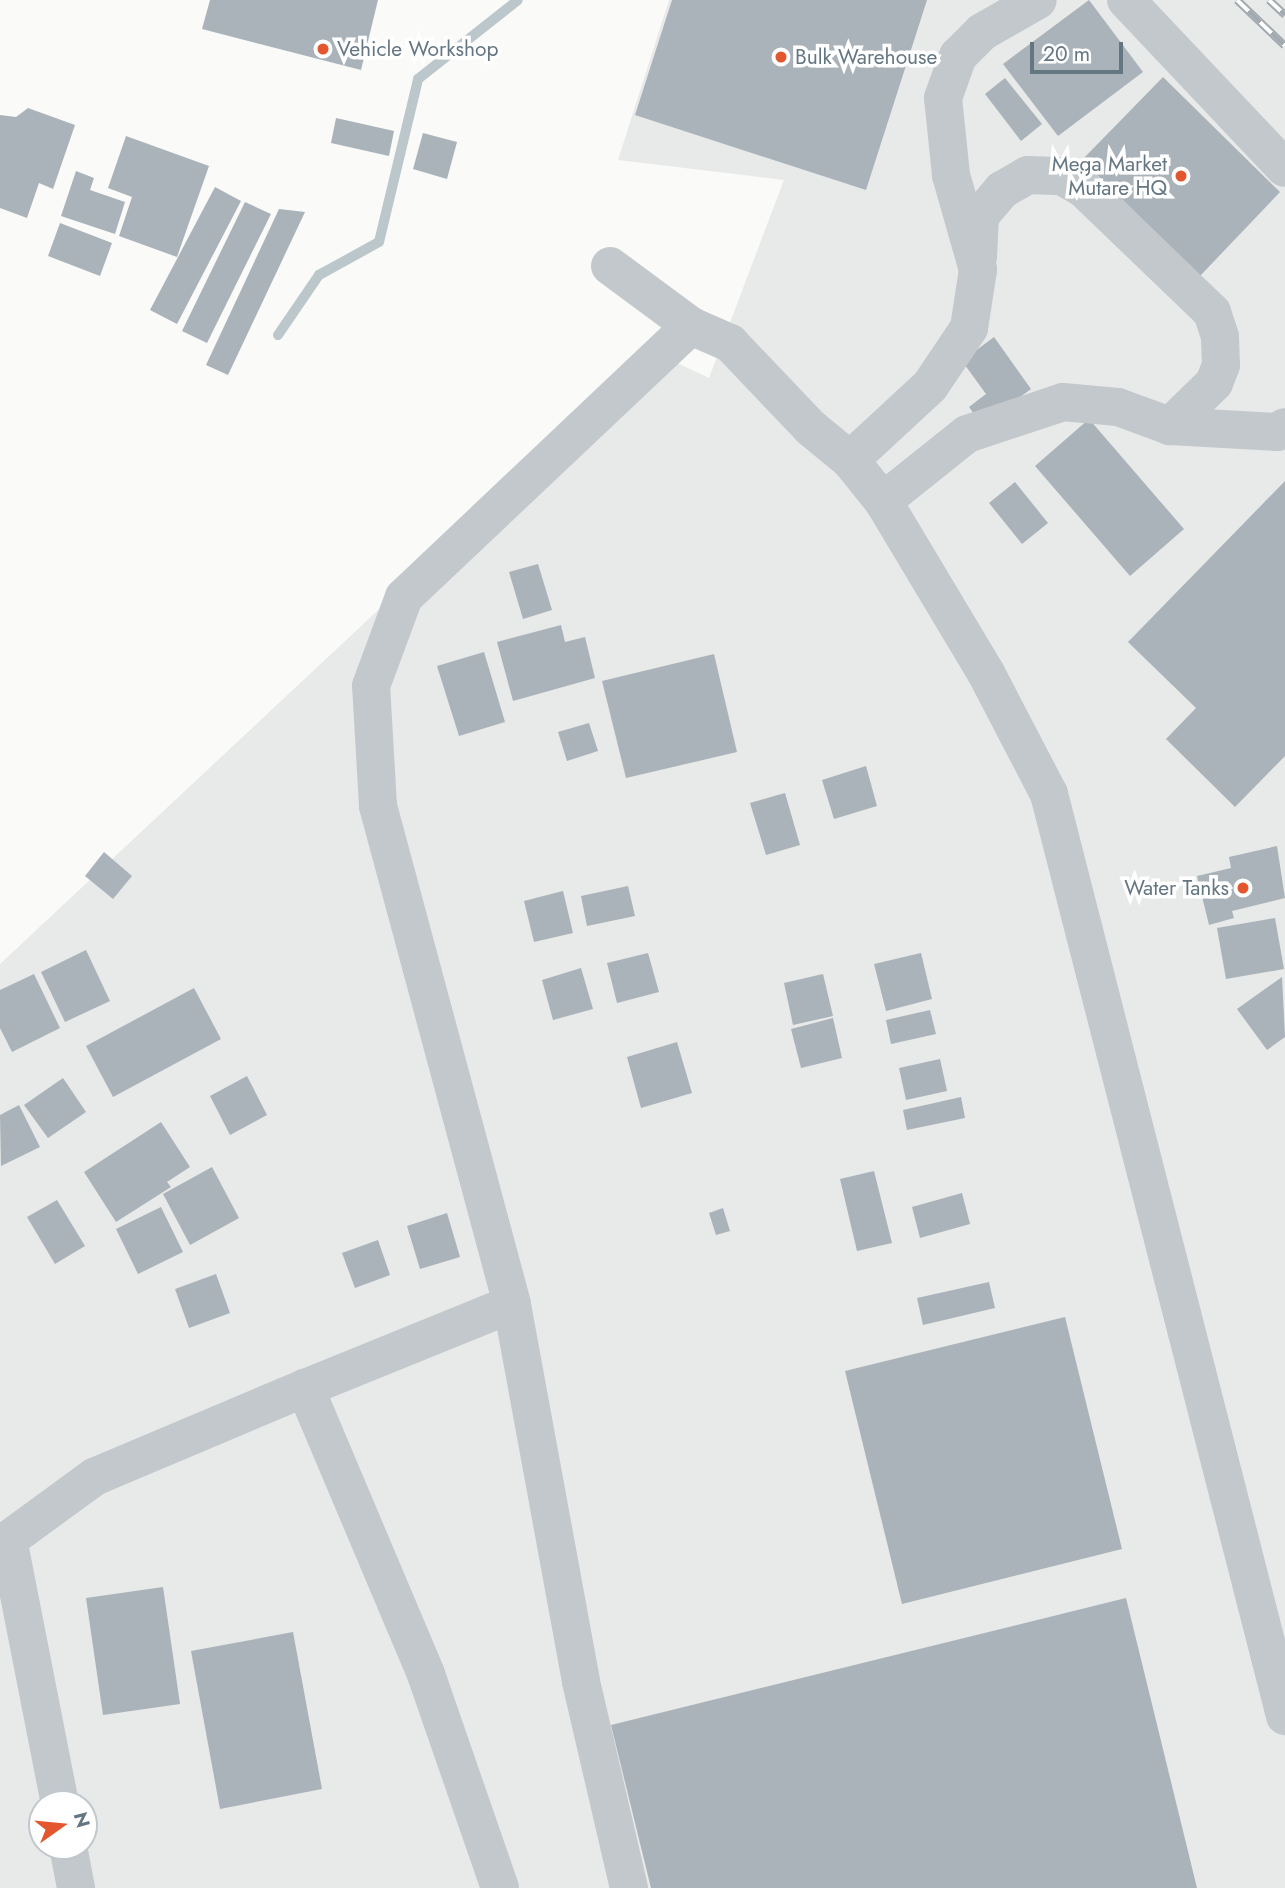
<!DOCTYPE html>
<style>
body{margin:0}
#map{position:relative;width:1285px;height:1888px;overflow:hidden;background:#fafaf8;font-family:Jost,sans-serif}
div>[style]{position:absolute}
.built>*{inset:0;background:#e8e9e9}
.stream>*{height:10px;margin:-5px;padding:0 5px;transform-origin:5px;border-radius:5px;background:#bbc7cb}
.building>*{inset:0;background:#aab3b9}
.minor>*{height:38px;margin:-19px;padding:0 19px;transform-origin:19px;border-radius:19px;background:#c3c8cc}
.rail>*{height:8px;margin-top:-4px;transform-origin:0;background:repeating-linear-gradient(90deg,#fff 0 16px,#a2aab0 0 32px);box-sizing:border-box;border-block:2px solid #a2aab0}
.dots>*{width:19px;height:19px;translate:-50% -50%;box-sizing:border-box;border:4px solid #fff;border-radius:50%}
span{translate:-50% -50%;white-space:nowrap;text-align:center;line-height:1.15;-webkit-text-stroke:7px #fff;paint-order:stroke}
.poi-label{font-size:21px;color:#657683}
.left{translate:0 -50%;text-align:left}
.right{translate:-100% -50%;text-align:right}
.north{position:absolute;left:28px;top:1790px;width:70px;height:70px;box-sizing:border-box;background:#fff;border:2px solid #c1c8cd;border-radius:50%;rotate:75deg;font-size:19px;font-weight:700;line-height:28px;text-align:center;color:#657683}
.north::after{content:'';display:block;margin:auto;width:24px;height:32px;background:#e4572e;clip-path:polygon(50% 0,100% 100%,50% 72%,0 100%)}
.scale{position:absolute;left:1030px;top:42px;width:93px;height:32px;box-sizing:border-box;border:4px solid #657683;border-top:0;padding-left:9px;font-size:21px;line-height:24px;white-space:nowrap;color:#657683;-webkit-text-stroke:5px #fff;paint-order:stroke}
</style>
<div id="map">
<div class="built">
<div style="clip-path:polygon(evenodd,669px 0,1285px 0,1285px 1888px,0 1888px,0 964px,654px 352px,709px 378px,784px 180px,618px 160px,669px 0,42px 1804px,84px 1804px,84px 1846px,42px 1846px,42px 1804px)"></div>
</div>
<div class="stream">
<div style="left:278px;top:335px;width:73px;rotate:-55.7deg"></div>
<div style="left:319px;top:275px;width:68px;rotate:-28.8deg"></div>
<div style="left:379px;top:242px;width:168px;rotate:-76.5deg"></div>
<div style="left:418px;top:79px;width:127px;rotate:-38.3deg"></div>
</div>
<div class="building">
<div style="clip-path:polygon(210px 0,378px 0,361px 70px,202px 29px)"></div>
<div style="clip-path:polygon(672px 0,927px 0,866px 190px,635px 115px)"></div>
<div style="clip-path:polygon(1089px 0,1143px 72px,1058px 136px,1003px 64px)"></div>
<div style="clip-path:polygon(1163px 77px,1280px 192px,1200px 276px,1082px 160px)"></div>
<div style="clip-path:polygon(1005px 78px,1042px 124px,1021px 141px,985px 94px)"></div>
<div style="clip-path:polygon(28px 108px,75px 125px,53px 189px,39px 183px,27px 218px,0 208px,0 115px,16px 117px)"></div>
<div style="clip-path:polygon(336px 118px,394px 131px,389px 156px,331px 143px)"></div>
<div style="clip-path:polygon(423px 133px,457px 142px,447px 179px,413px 169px)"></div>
<div style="clip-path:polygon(126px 136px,209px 166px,177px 257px,119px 236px,132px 197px,108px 188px)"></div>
<div style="clip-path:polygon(76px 171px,94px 178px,90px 190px,125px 202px,115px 234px,61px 216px)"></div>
<div style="clip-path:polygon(215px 187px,241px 201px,177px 324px,150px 310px)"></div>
<div style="clip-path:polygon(245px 202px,271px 214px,207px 343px,182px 331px)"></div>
<div style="clip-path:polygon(279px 209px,305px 212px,228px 375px,206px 365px)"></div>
<div style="clip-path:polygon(60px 223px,112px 243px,100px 276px,48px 256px)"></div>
<div style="clip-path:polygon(994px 337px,1031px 389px,982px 425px,969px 407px,986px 394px,962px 361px)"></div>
<div style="clip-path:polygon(1089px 419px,1184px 529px,1130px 576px,1035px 466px)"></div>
<div style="clip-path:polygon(1285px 481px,1285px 756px,1235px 807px,1166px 739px,1196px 708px,1128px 642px)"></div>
<div style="clip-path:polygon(1015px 482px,1048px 523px,1022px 544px,989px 503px)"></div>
<div style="clip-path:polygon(538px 564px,552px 610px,523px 619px,509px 572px)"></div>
<div style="clip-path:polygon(561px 625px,565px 642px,585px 637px,595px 678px,513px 701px,497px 642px)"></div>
<div style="clip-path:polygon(484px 652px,505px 722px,459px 736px,437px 666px)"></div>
<div style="clip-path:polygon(714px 654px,737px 752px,626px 778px,602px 681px)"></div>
<div style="clip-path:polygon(589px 723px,598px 751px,567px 761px,558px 732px)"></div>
<div style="clip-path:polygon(866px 766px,877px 806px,834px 819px,822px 780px)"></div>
<div style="clip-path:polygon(785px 793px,800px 845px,766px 855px,750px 803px)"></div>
<div style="clip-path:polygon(1277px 846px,1285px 898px,1232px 911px,1234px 918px,1209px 925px,1197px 876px,1231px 868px,1229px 857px)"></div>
<div style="clip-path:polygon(104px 852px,132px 876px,113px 899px,85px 876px)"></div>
<div style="clip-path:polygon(628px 886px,635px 916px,587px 926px,581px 896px)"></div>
<div style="clip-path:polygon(563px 891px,573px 933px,534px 942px,524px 901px)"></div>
<div style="clip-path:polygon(1275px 918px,1284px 969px,1226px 979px,1217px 928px)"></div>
<div style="clip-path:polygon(86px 950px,110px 1001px,65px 1022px,41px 972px)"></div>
<div style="clip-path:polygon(648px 953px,659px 992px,617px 1003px,607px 963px)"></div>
<div style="clip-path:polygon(921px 953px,932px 999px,886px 1011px,874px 964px)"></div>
<div style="clip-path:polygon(581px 968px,593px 1009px,553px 1020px,542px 980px)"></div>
<div style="clip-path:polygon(34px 974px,60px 1028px,12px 1052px,0 1028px,0 990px)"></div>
<div style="clip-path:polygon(823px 974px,833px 1016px,793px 1025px,784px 983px)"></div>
<div style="clip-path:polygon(1282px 977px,1285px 1037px,1267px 1050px,1237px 1009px)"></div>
<div style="clip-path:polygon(194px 988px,221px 1039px,113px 1097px,86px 1046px)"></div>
<div style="clip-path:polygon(930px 1010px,936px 1034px,891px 1044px,886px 1020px)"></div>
<div style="clip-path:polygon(833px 1018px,842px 1058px,801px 1068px,791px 1029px)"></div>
<div style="clip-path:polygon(677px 1042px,692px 1093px,641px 1108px,627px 1057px)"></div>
<div style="clip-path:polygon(940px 1059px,947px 1091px,906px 1100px,899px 1068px)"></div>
<div style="clip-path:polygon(247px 1076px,267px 1115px,230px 1135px,210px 1096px)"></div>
<div style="clip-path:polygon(63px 1078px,86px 1112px,48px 1138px,24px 1105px)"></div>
<div style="clip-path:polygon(961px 1097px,965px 1118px,907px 1130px,903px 1110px)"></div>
<div style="clip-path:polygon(19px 1105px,40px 1147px,1px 1166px,0 1115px)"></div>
<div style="clip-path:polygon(161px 1122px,190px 1167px,167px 1182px,171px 1187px,116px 1222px,84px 1172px)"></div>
<div style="clip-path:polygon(212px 1167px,239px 1218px,190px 1245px,163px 1194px)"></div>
<div style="clip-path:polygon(874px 1171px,892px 1243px,857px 1251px,840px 1179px)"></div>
<div style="clip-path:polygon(962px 1193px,970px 1224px,920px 1238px,912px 1207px)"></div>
<div style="clip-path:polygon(57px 1200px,85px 1246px,55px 1264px,27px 1217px)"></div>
<div style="clip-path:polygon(161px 1207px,183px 1252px,138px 1274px,116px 1229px)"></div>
<div style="clip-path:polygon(723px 1208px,730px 1231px,716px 1235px,709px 1213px)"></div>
<div style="clip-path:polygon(447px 1213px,460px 1257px,420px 1269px,407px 1226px)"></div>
<div style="clip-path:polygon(378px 1240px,390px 1275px,355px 1288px,342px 1253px)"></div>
<div style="clip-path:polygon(216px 1274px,230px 1313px,189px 1328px,175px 1289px)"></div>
<div style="clip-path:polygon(989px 1282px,995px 1308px,923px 1325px,917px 1298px)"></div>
<div style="clip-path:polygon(1065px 1317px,1122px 1549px,902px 1604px,845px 1371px)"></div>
<div style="clip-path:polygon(163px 1587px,180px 1704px,103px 1715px,86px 1598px)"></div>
<div style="clip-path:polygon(1126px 1598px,1197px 1888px,651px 1888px,611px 1725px)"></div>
<div style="clip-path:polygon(293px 1632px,322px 1789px,220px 1809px,191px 1651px)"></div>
</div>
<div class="minor">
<div style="left:1126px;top:0;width:231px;rotate:46.6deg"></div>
<div style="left:978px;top:257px;width:41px;rotate:-87.2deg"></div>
<div style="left:980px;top:216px;width:34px;rotate:-50deg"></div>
<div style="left:1002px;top:190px;width:30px;rotate:-30deg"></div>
<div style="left:1028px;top:175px;width:33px;rotate:2deg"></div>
<div style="left:1061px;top:176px;width:26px;rotate:29deg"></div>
<div style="left:1084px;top:189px;width:178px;rotate:43.9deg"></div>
<div style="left:1212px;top:312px;width:26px;rotate:72deg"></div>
<div style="left:1220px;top:337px;width:28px;rotate:88deg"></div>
<div style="left:1221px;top:365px;width:19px;rotate:111deg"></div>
<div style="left:1214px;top:383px;width:62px;rotate:135.7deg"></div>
<div style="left:610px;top:266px;width:101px;rotate:36.5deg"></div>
<div style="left:691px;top:326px;width:43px;rotate:23.6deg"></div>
<div style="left:730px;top:343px;width:117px;rotate:46.4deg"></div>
<div style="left:811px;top:428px;width:50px;rotate:39.4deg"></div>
<div style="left:850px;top:460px;width:53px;rotate:51.2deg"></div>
<div style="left:883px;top:501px;width:200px;rotate:59.1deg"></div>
<div style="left:986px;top:673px;width:136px;rotate:62.5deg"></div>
<div style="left:1049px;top:794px;width:952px;rotate:75.64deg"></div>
<div style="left:850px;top:460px;width:109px;rotate:-42.8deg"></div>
<div style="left:930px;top:386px;width:70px;rotate:-56.1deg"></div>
<div style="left:969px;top:328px;width:59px;rotate:-81.2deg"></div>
<div style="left:978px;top:270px;width:99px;rotate:-105.9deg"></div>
<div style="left:951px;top:175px;width:77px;rotate:-95.9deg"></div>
<div style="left:943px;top:98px;width:45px;rotate:-70.3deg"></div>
<div style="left:958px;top:56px;width:34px;rotate:-45deg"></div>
<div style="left:982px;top:32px;width:64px;rotate:-29.7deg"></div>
<div style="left:883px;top:501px;width:107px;rotate:-38.6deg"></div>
<div style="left:967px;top:434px;width:101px;rotate:-18.4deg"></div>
<div style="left:1063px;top:402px;width:55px;rotate:5.2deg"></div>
<div style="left:1118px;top:407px;width:55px;rotate:20.1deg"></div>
<div style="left:1170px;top:426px;width:107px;rotate:3.2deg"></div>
<div style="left:1277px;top:432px;width:9px;rotate:-32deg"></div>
<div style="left:60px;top:1804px;width:269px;rotate:-101.1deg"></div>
<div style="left:8px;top:1540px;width:107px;rotate:-36.2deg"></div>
<div style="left:94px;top:1477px;width:229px;rotate:-22.9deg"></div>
<div style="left:68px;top:1846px;width:43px;rotate:79.2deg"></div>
<div style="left:500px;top:1888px;width:226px;rotate:-109.1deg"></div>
<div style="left:426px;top:1674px;width:311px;rotate:-112.9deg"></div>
<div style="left:305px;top:1388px;width:223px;rotate:-22.1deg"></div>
<div style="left:629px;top:1888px;width:212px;rotate:-103.1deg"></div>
<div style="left:581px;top:1681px;width:383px;rotate:-100.4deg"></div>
<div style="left:512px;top:1304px;width:516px;rotate:-105.06deg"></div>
<div style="left:378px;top:806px;width:120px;rotate:-93.3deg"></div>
<div style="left:371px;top:686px;width:95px;rotate:-69.7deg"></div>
<div style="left:404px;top:597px;width:395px;rotate:-43.4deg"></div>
</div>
<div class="rail">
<div style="left:1237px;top:0;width:66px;rotate:43.8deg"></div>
<div style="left:1269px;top:0;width:22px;rotate:43deg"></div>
</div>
<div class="dots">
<div style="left:323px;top:49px;background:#e4572e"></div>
<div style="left:781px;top:57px;background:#e4572e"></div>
<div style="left:1181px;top:176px;background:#e4572e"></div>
<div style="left:1243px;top:888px;background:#e4572e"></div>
</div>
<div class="poi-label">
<span class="left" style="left:337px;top:49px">Vehicle Workshop</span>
<span class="left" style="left:795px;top:57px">Bulk Warehouse</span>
<span class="right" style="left:1167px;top:176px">Mega Market<br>Mutare HQ</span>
<span class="right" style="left:1229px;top:888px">Water Tanks</span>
</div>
<div class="north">N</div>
<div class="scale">20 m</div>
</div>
